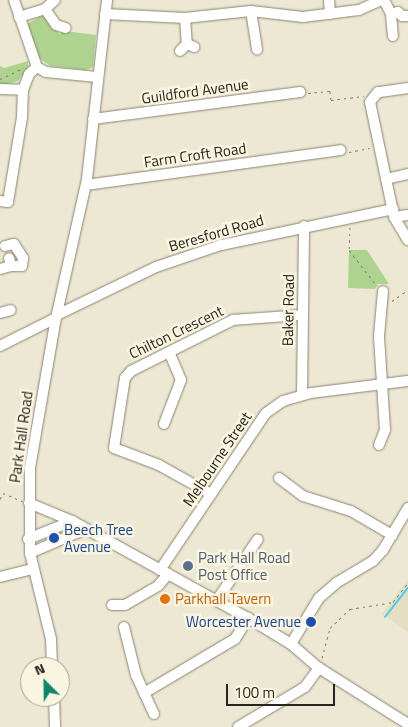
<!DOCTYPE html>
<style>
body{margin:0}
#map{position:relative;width:408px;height:727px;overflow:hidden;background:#ede8d3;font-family:"Titillium Web",sans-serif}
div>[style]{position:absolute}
.built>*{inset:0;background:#e5dec2}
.green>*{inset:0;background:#aed38f}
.stream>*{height:2px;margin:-1px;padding:0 1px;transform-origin:1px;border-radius:1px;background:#42cdf6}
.path>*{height:1px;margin-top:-0.5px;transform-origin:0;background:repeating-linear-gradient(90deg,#827e70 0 2.5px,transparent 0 6.5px)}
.roads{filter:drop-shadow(0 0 1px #898471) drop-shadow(0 0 1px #898471)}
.minor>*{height:10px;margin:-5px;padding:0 5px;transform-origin:5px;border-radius:5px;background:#fff}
.dots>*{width:14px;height:14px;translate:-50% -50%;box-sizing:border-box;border:2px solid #faf5e0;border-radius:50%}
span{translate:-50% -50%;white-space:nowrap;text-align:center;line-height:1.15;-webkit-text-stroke:5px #faf5e0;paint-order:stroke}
.street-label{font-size:15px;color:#26241c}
.transit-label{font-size:15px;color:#164399}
.left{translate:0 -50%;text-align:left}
.right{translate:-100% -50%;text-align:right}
.service-label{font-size:15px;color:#4e5e75}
.food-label{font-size:15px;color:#c56008}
.north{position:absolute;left:20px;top:657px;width:50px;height:50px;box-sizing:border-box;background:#faf5e0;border:1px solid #a5a192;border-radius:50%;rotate:337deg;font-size:14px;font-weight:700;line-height:20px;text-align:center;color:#26241c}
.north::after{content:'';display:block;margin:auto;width:18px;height:22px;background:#0c8769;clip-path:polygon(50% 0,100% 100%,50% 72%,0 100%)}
.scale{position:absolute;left:226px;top:684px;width:109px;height:22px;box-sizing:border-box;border:2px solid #26241c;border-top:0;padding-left:6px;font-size:15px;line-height:18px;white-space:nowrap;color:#26241c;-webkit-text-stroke:4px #faf5e0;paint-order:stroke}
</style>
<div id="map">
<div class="built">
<div style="clip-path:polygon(408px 579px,408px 632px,382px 614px)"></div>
</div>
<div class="green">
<div style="clip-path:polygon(45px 14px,59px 34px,65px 31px,96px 35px,93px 67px,86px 70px,51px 66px,37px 57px,27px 24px)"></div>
<div style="clip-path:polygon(28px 61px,28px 67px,18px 81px,0 86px,0 66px,4px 68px)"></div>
<div style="clip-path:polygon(349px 250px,367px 250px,389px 284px,378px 284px,375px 289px,348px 288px)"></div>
</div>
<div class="stream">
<div style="left:385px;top:617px;width:37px;rotate:-52deg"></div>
</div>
<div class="path">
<div style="left:0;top:79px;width:23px;rotate:-25deg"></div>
<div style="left:308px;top:93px;width:22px;rotate:-5deg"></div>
<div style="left:330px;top:91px;width:9px;rotate:84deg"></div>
<div style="left:331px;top:100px;width:33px;rotate:-7deg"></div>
<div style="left:349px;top:152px;width:21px;rotate:-11deg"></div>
<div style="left:350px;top:227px;width:23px;rotate:92deg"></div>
<div style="left:349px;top:250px;width:46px;rotate:52.1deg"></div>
<div style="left:392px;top:301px;width:19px;rotate:-35deg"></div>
<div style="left:0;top:499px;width:7px;rotate:-63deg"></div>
<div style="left:3px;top:493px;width:21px;rotate:23deg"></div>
<div style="left:322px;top:658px;width:31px;rotate:-75deg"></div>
<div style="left:330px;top:628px;width:28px;rotate:-44deg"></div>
<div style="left:350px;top:609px;width:44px;rotate:-9.2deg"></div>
<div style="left:393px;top:602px;width:24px;rotate:-52deg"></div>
</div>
<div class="roads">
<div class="minor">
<div style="left:14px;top:0;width:71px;rotate:71.1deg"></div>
<div style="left:37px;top:67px;width:10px;rotate:29deg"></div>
<div style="left:46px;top:72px;width:51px;rotate:5.6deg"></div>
<div style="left:329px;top:0;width:14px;rotate:86deg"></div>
<div style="left:384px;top:0;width:16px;rotate:63deg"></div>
<div style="left:391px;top:14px;width:22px;rotate:85deg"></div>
<div style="left:45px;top:9px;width:19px;rotate:55deg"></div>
<div style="left:56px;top:25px;width:10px;rotate:17deg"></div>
<div style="left:251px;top:11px;width:39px;rotate:81deg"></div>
<div style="left:105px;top:14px;width:80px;rotate:2.9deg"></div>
<div style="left:185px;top:18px;width:66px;rotate:-6.1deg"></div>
<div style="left:251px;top:11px;width:52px;rotate:6.6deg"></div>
<div style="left:303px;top:17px;width:56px;rotate:-7.1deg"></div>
<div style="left:359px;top:10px;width:24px;rotate:-24deg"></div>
<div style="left:391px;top:14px;width:7px;rotate:-16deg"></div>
<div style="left:398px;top:12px;width:6px;rotate:45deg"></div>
<div style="left:402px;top:16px;width:6px"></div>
<div style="left:19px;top:17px;width:27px;rotate:-17deg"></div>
<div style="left:45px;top:9px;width:13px;rotate:-42deg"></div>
<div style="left:185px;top:18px;width:26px;rotate:86deg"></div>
<div style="left:180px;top:51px;width:10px;rotate:-45deg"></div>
<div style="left:187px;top:44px;width:8px;rotate:23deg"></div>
<div style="left:408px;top:88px;width:30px;rotate:172deg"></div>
<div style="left:378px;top:92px;width:13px;rotate:129deg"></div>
<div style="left:370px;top:102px;width:117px;rotate:78.2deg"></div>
<div style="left:394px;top:217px;width:27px;rotate:59deg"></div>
<div style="left:0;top:89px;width:23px;rotate:2deg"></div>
<div style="left:93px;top:119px;width:209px;rotate:-7.4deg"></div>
<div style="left:386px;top:179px;width:23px;rotate:-13deg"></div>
<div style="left:86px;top:185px;width:257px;rotate:-7.8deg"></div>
<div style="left:0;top:201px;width:8px;rotate:7deg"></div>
<div style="left:8px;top:202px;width:86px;rotate:-80.6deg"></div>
<div style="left:22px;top:117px;width:27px;rotate:-88deg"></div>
<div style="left:23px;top:90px;width:17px;rotate:-69deg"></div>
<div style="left:29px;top:74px;width:11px;rotate:-41deg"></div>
<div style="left:394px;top:217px;width:14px;rotate:-8deg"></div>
<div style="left:5px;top:246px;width:9px;rotate:-13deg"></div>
<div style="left:14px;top:244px;width:17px;rotate:57deg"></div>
<div style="left:23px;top:258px;width:8px;rotate:97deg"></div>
<div style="left:22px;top:266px;width:11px;rotate:180deg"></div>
<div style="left:0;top:269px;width:11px;rotate:-15deg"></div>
<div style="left:11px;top:266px;width:8px;rotate:-104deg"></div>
<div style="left:0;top:313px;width:11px;rotate:-15deg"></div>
<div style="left:57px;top:315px;width:110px;rotate:-25.9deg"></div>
<div style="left:156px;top:267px;width:69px;rotate:-18.7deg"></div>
<div style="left:221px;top:245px;width:176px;rotate:-11.8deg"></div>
<div style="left:0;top:346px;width:63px;rotate:-26.6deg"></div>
<div style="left:302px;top:395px;width:169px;rotate:-89.3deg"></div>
<div style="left:164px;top:424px;width:47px;rotate:-68.9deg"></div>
<div style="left:181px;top:380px;width:30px;rotate:-113deg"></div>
<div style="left:379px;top:445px;width:16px;rotate:-68deg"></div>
<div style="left:385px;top:430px;width:94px;rotate:-93.7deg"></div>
<div style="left:379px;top:336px;width:45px;rotate:-84.9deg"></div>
<div style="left:279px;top:478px;width:30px;rotate:37deg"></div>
<div style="left:303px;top:496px;width:50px;rotate:17.4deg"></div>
<div style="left:351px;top:511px;width:48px;rotate:30.3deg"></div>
<div style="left:211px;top:494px;width:60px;rotate:-150.9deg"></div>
<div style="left:159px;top:465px;width:48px;rotate:-159.3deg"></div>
<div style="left:114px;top:448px;width:71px;rotate:-81.1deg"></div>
<div style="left:125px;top:378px;width:9px;rotate:-49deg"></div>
<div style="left:131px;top:371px;width:114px;rotate:-26.6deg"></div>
<div style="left:233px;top:320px;width:70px;rotate:-4.1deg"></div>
<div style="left:29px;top:503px;width:47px;rotate:22.7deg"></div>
<div style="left:72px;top:521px;width:201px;rotate:28.9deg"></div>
<div style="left:248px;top:618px;width:50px;rotate:31.2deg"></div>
<div style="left:291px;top:644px;width:37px;rotate:41deg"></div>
<div style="left:319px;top:668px;width:105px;rotate:32.2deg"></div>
<div style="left:28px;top:539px;width:48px;rotate:-22.2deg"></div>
<div style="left:30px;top:553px;width:61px;rotate:-23.2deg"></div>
<div style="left:160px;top:570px;width:189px;rotate:-56deg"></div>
<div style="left:266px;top:413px;width:21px;rotate:-35deg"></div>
<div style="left:283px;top:401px;width:29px;rotate:-16deg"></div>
<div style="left:311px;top:393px;width:98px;rotate:-7.1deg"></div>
<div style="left:0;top:577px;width:34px;rotate:-14deg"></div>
<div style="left:217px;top:600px;width:73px;rotate:-56.1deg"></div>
<div style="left:112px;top:605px;width:13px"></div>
<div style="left:125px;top:605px;width:38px;rotate:-30deg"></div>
<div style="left:158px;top:586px;width:16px;rotate:-50deg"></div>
<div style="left:124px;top:627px;width:49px;rotate:76deg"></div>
<div style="left:136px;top:675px;width:43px;rotate:65.2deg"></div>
<div style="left:291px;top:644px;width:54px;rotate:-58.7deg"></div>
<div style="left:319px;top:598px;width:23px;rotate:-41deg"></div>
<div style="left:336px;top:583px;width:43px;rotate:-30.7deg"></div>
<div style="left:373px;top:561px;width:15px;rotate:-48deg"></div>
<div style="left:383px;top:550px;width:49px;rotate:-59.2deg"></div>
<div style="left:52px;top:667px;width:28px;rotate:-92deg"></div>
<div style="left:51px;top:639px;width:89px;rotate:-103.7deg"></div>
<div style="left:30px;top:553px;width:85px;rotate:-90deg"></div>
<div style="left:30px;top:468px;width:152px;rotate:-80.2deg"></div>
<div style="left:56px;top:318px;width:142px;rotate:-77.4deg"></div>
<div style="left:87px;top:179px;width:180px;rotate:-83.6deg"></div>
<div style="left:144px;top:693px;width:106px;rotate:-30.7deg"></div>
<div style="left:235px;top:639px;width:25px;rotate:-58deg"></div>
<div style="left:54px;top:697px;width:30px;rotate:88deg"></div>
<div style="left:238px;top:727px;width:78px;rotate:-30.8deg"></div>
<div style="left:305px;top:687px;width:24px;rotate:-54deg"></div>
</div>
</div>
<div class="dots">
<div style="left:54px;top:538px;background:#1a4fb4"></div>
<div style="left:188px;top:566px;background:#5c6f8a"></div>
<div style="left:165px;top:599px;background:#e8710a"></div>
<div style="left:311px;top:622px;background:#1a4fb4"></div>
</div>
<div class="street-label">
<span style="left:195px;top:91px;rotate:-8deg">Guildford Avenue</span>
<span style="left:195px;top:155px;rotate:-8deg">Farm Croft Road</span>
<span style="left:216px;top:233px;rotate:-16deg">Beresford Road</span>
<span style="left:288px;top:310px;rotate:-89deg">Baker Road</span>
<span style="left:176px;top:332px;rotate:-26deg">Chilton Crescent</span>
<span style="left:21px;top:437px;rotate:-82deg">Park Hall Road</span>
<span style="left:217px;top:459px;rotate:-56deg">Melbourne Street</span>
</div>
<div class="transit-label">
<span class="left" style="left:64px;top:538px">Beech Tree<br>Avenue</span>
<span class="right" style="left:301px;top:622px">Worcester Avenue</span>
</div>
<div class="service-label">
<span class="left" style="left:198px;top:566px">Park Hall Road<br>Post Office</span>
</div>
<div class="food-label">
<span class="left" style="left:175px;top:599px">Parkhall Tavern</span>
</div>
<div class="north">N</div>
<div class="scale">100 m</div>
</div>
